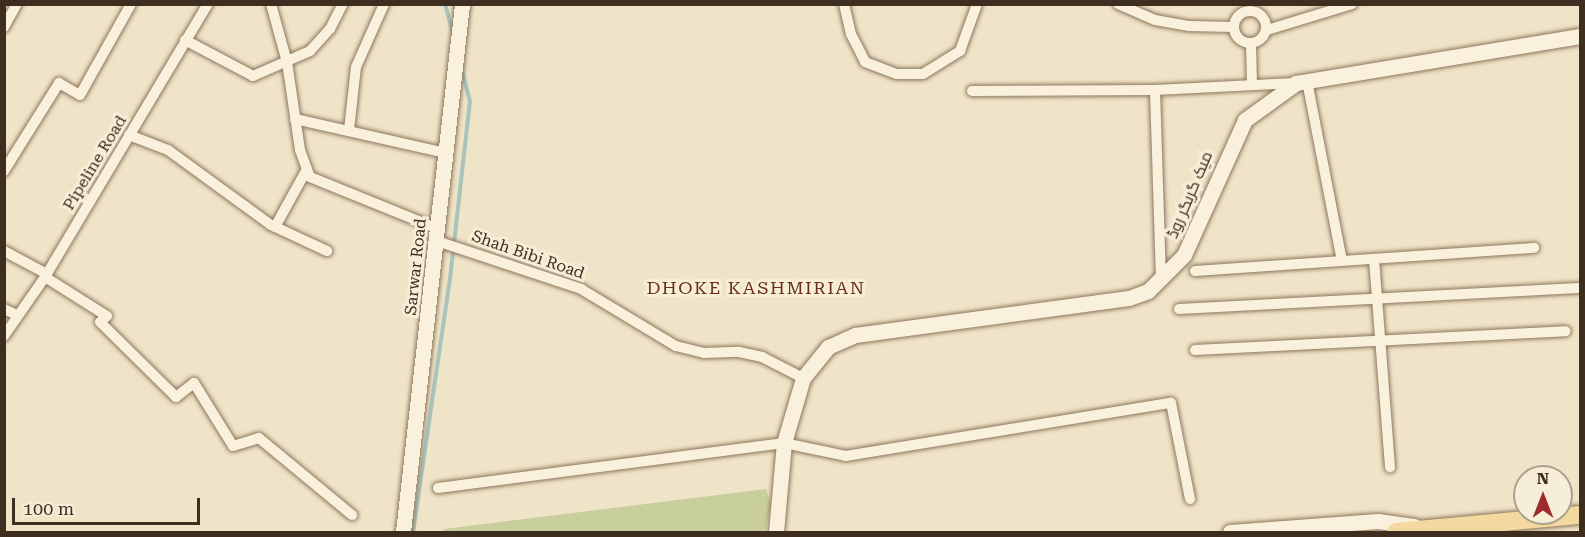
<!DOCTYPE html>
<meta charset="utf-8">
<style>
body{margin:0}
#map{position:relative;width:1585px;height:537px;overflow:hidden;background:#f0e4c8;font-family:"Roboto Serif",Cairo,serif}
div>[style]{position:absolute}
.green>*{inset:0;background:#c9cf9b}
.stream>*{height:4px;margin:-2px;padding:0 2px;transform-origin:2px;border-radius:2px;background:#a9c4bc}
.roads{filter:drop-shadow(0 0 2px #8d765c) drop-shadow(0 0 2px #8d765c)}
.street>*{height:10px;margin:-5px;padding:0 5px;transform-origin:5px;border-radius:5px;background:#faf1dc}
.street>.ring{margin:-5px;padding:0;box-sizing:content-box;background:none;border:10px solid #faf1dc;border-radius:50%}
.secondary>*{height:15px;margin:-7.5px;padding:0 7.5px;transform-origin:7.5px;border-radius:7.5px;background:#faf1dc}
.primary>*{height:18px;margin:-9px;padding:0 9px;transform-origin:9px;border-radius:9px;background:#f3d9a0}
span{translate:-50% -50%;white-space:nowrap;text-align:center;line-height:1.15;-webkit-text-stroke:6px #f7eed8;paint-order:stroke}
.street-label{font-size:16px;color:#3d2e20}
.neighbourhood-label{font-size:18px;color:#6b2e1e;letter-spacing:1.5px}
.frame{position:absolute;inset:0;border:6px solid #3d2e20;pointer-events:none}
.north{position:absolute;left:1513px;top:465px;width:60px;height:60px;box-sizing:border-box;background:#f7eed8;border:2px solid #ada18e;border-radius:50%;rotate:0deg;font-size:16px;font-weight:700;line-height:24px;text-align:center;color:#3d2e20}
.north::after{content:'';display:block;margin:auto;width:21px;height:27px;background:#9e2a2b;clip-path:polygon(50% 0,100% 100%,50% 72%,0 100%)}
.scale{position:absolute;left:12px;top:498px;width:188px;height:27px;box-sizing:border-box;border:3px solid #3d2e20;border-top:0;padding-left:8px;font-size:18px;line-height:21px;white-space:nowrap;color:#3d2e20;-webkit-text-stroke:4px #f7eed8;paint-order:stroke}
</style>
<div id="map">
<div class="green">
<div style="clip-path:polygon(766px 489px,771px 503px,765px 532px,443px 532px,444px 529px)"></div>
</div>
<div class="stream">
<div style="left:445px;top:4px;width:30px;rotate:75deg"></div>
<div style="left:413px;top:532px;width:256px;rotate:-81.7deg"></div>
<div style="left:450px;top:279px;width:178px;rotate:-83.6deg"></div>
<div style="left:470px;top:102px;width:37px;rotate:-104deg"></div>
</div>
<div class="roads">
<div class="street">
<div style="left:271px;top:4px;width:60px;rotate:74.6deg"></div>
<div style="left:287px;top:62px;width:89px;rotate:81.6deg"></div>
<div style="left:300px;top:150px;width:29px;rotate:70deg"></div>
<div style="left:310px;top:177px;width:138px;rotate:22.1deg"></div>
<div style="left:844px;top:4px;width:31px;rotate:77deg"></div>
<div style="left:851px;top:34px;width:31px;rotate:63deg"></div>
<div style="left:865px;top:62px;width:34px;rotate:21deg"></div>
<div style="left:897px;top:74px;width:26px"></div>
<div style="left:923px;top:74px;width:44px;rotate:-31.9deg"></div>
<div style="left:960px;top:51px;width:50px;rotate:-70.1deg"></div>
<div style="left:1118px;top:4px;width:40px;rotate:23.4deg"></div>
<div style="left:1155px;top:20px;width:35px;rotate:10deg"></div>
<div style="left:1189px;top:26px;width:45px;rotate:1.3deg"></div>
<div class="ring" style="left:1234px;top:11px;width:22px;height:22px"></div>
<div style="left:4px;top:27px;width:26px;rotate:-61deg"></div>
<div style="left:1267px;top:30px;width:89px;rotate:-17deg"></div>
<div style="left:185px;top:40px;width:77px;rotate:27.9deg"></div>
<div style="left:253px;top:76px;width:62px;rotate:-23.7deg"></div>
<div style="left:310px;top:51px;width:30px;rotate:-48deg"></div>
<div style="left:330px;top:29px;width:28px;rotate:-63deg"></div>
<div style="left:1251px;top:43px;width:42px;rotate:88.6deg"></div>
<div style="left:1307px;top:81px;width:183px;rotate:79deg"></div>
<div style="left:1155px;top:90px;width:190px;rotate:88.2deg"></div>
<div style="left:972px;top:91px;width:183px;rotate:-0.3deg"></div>
<div style="left:1155px;top:90px;width:140px;rotate:-2.9deg"></div>
<div style="left:295px;top:119px;width:155px;rotate:12.7deg"></div>
<div style="left:349px;top:130px;width:63px;rotate:-83.7deg"></div>
<div style="left:356px;top:67px;width:69px;rotate:-66deg"></div>
<div style="left:129px;top:135px;width:42px;rotate:21deg"></div>
<div style="left:168px;top:150px;width:127px;rotate:36.1deg"></div>
<div style="left:271px;top:225px;width:62px;rotate:24.9deg"></div>
<div style="left:4px;top:171px;width:104px;rotate:-58deg"></div>
<div style="left:59px;top:83px;width:24px;rotate:30deg"></div>
<div style="left:80px;top:95px;width:104px;rotate:-60.7deg"></div>
<div style="left:275px;top:227px;width:66px;rotate:-61.1deg"></div>
<div style="left:437px;top:241px;width:152px;rotate:18.4deg"></div>
<div style="left:581px;top:289px;width:111px;rotate:31deg"></div>
<div style="left:676px;top:346px;width:29px;rotate:14deg"></div>
<div style="left:704px;top:353px;width:35px;rotate:-2deg"></div>
<div style="left:739px;top:352px;width:24px;rotate:12deg"></div>
<div style="left:762px;top:357px;width:46px;rotate:27.1deg"></div>
<div style="left:4px;top:251px;width:49px;rotate:28.1deg"></div>
<div style="left:1374px;top:259px;width:209px;rotate:85.6deg"></div>
<div style="left:1195px;top:271px;width:340px;rotate:-3.9deg"></div>
<div style="left:45px;top:277px;width:73px;rotate:32.2deg"></div>
<div style="left:107px;top:316px;width:9px;rotate:139deg"></div>
<div style="left:100px;top:322px;width:107px;rotate:44.6deg"></div>
<div style="left:176px;top:397px;width:23px;rotate:-38deg"></div>
<div style="left:194px;top:383px;width:74px;rotate:58.2deg"></div>
<div style="left:233px;top:446px;width:27px;rotate:-17deg"></div>
<div style="left:259px;top:438px;width:121px;rotate:39.6deg"></div>
<div style="left:4px;top:309px;width:14px;rotate:25deg"></div>
<div style="left:1179px;top:309px;width:400px;rotate:-3deg"></div>
<div style="left:4px;top:336px;width:72px;rotate:-55.2deg"></div>
<div style="left:45px;top:277px;width:318px;rotate:-59.2deg"></div>
<div style="left:1195px;top:350px;width:371px;rotate:-2.9deg"></div>
<div style="left:438px;top:488px;width:349px;rotate:-7.4deg"></div>
<div style="left:784px;top:443px;width:63px;rotate:11.8deg"></div>
<div style="left:846px;top:456px;width:329px;rotate:-9.3deg"></div>
<div style="left:1171px;top:403px;width:98px;rotate:78.8deg"></div>
</div>
<div class="secondary">
<div style="left:403px;top:532px;width:531px;rotate:-83.62deg"></div>
<div style="left:776px;top:532px;width:89px;rotate:-84.9deg"></div>
<div style="left:784px;top:443px;width:68px;rotate:-73.7deg"></div>
<div style="left:803px;top:378px;width:40px;rotate:-51deg"></div>
<div style="left:828px;top:347px;width:30px;rotate:-24deg"></div>
<div style="left:855px;top:335px;width:276px;rotate:-7.7deg"></div>
<div style="left:1129px;top:298px;width:20px;rotate:-20deg"></div>
<div style="left:1148px;top:291px;width:51px;rotate:-45deg"></div>
<div style="left:1184px;top:255px;width:148px;rotate:-65.7deg"></div>
<div style="left:1245px;top:120px;width:63px;rotate:-36deg"></div>
<div style="left:1296px;top:83px;width:288px;rotate:-9.4deg"></div>
<div style="left:1230px;top:532px;width:148px;rotate:-4.3deg"></div>
<div style="left:1378px;top:521px;width:37px;rotate:8deg"></div>
</div>
<div class="primary">
<div style="left:1396px;top:532px;width:185px;rotate:-5.3deg"></div>
</div>
</div>
<div class="street-label">
<span style="left:95px;top:163px;rotate:-59deg">Pipeline Road</span>
<span style="left:1190px;top:195px;rotate:-67deg">میک گریگر روڈ</span>
<span style="left:528px;top:255px;rotate:19deg">Shah Bibi Road</span>
<span style="left:416px;top:267px;rotate:-84deg">Sarwar Road</span>
</div>
<div class="neighbourhood-label">
<span style="left:756px;top:288px">DHOKE KASHMIRIAN</span>
</div>
<div class="frame"></div>
<div class="north">N</div>
<div class="scale">100 m</div>
</div>
